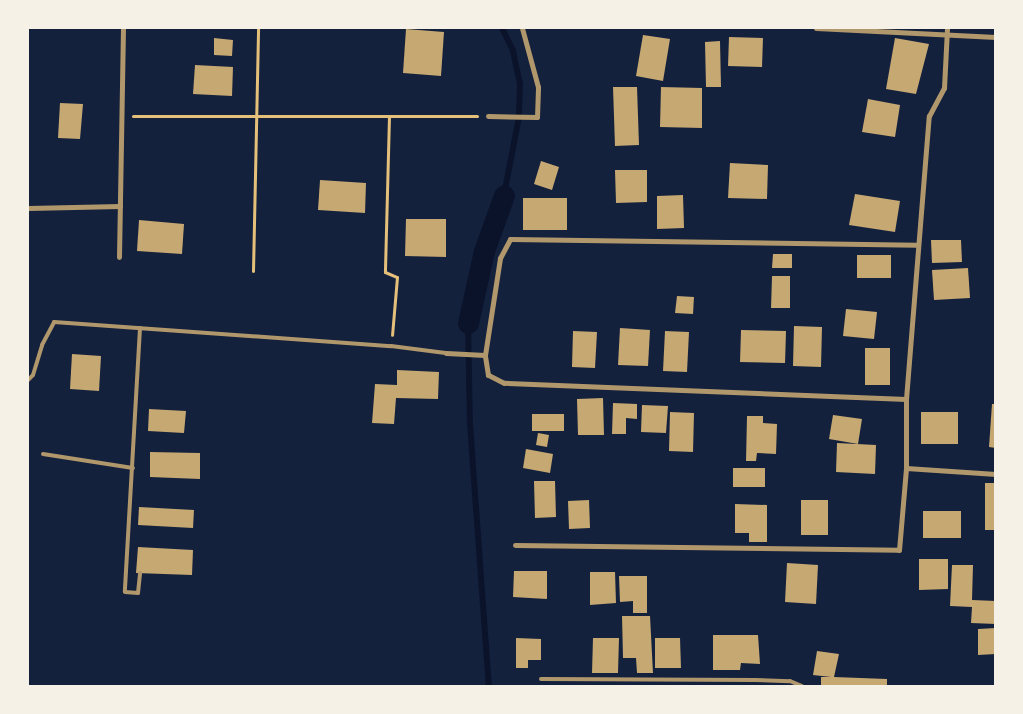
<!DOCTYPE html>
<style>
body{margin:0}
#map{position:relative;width:1023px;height:714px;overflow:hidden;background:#14213d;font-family:"Asap Condensed",sans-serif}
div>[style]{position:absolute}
.stream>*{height:6px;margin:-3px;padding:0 3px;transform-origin:3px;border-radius:3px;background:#0b132b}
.canal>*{height:21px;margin:-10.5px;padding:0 10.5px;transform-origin:10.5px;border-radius:10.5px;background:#0b132b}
.building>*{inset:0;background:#c6a872}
.path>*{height:3px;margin:-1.5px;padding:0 1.5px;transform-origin:1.5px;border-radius:1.5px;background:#e5c07b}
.service>*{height:4px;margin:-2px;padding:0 2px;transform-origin:2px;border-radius:2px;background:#b1986c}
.minor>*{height:5px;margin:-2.5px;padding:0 2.5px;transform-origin:2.5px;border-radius:2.5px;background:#b1986c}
span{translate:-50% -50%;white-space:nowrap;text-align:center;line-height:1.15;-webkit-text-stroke:4px #f6f1e7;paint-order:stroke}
.frame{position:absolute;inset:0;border:29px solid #f6f1e7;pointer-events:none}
</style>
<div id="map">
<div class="stream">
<div style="left:502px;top:28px;width:25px;rotate:64deg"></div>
<div style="left:513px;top:51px;width:34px;rotate:78deg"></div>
<div style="left:520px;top:84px;width:33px;rotate:92deg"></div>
<div style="left:519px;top:117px;width:79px;rotate:100.9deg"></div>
<div style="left:468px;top:323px;width:101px;rotate:88.9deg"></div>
<div style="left:470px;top:424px;width:263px;rotate:85.9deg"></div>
</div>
<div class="canal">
<div style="left:468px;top:323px;width:74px;rotate:-77.5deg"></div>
<div style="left:484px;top:251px;width:59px;rotate:-70.3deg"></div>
</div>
<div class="building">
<div style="clip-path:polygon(406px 29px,444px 32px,441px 76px,403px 73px)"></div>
<div style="clip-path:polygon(643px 35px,670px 39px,663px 81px,636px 76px)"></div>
<div style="clip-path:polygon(729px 37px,763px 38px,762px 67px,728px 66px)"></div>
<div style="clip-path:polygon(214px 38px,233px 40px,232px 56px,214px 55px)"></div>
<div style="clip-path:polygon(895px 38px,929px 44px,916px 94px,886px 89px)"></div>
<div style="clip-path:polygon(720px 41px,721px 87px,706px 87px,705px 42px)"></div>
<div style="clip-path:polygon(195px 65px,233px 67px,232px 96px,193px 94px)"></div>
<div style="clip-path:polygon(613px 87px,637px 87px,639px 145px,615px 146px)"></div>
<div style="clip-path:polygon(661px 87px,702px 88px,702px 128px,660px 127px)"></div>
<div style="clip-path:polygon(868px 99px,900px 105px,895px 137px,862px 132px)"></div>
<div style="clip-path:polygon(60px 103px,83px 104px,80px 139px,58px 138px)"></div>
<div style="clip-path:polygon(541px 161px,559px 167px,552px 190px,534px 184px)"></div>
<div style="clip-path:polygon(730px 163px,768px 165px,767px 199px,728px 198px)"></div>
<div style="clip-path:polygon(615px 170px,647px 170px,647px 202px,616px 203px)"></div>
<div style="clip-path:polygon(320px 180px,366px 183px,365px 213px,318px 210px)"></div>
<div style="clip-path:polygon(855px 194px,900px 201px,895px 232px,849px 225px)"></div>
<div style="clip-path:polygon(683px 195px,684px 228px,657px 229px,657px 196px)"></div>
<div style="clip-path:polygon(523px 198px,567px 198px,567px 230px,523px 230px)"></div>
<div style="clip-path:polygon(406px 219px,446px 219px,446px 257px,405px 256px)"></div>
<div style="clip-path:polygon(139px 220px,184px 224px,182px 254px,137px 251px)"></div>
<div style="clip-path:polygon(931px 240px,961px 240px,962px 262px,932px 263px)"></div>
<div style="clip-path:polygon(773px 254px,792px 254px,792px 268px,772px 268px)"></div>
<div style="clip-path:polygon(857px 255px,891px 255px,891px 278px,857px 278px)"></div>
<div style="clip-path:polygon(968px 268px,970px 298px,934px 300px,932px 270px)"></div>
<div style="clip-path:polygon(772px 276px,790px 276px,790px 308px,771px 308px)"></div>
<div style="clip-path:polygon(677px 296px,694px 297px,693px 314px,675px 313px)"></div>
<div style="clip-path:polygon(846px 309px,877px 312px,874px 339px,843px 336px)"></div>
<div style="clip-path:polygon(794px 326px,822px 327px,821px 367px,793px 366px)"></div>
<div style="clip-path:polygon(620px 328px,650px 330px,648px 366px,618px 365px)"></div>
<div style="clip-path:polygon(741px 330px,786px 331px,785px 363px,740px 362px)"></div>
<div style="clip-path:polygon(573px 331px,597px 332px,595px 368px,572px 367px)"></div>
<div style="clip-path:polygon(665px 331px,689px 332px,687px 372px,663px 371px)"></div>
<div style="clip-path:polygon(865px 348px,890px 348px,890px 385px,865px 385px)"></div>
<div style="clip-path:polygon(72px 354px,101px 356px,99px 391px,70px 389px)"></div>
<div style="clip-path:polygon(397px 370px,439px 372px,438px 399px,396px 398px,394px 424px,372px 423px,375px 384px,397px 385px)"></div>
<div style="clip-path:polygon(603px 398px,604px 435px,578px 435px,577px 399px)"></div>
<div style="clip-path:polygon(613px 403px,637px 404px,637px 419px,626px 418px,626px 434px,612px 434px)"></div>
<div style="clip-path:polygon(992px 404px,996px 404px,996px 448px,989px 447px)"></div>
<div style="clip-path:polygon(642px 405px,668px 406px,666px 433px,641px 432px)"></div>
<div style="clip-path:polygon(149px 409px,186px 411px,184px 433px,148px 431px)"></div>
<div style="clip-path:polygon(670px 412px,694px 413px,693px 452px,669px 451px)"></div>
<div style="clip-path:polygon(921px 412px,958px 412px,958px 444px,921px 444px)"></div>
<div style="clip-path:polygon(532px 414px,564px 414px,564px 431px,532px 431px)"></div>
<div style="clip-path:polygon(833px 415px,862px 419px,858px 444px,829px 439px)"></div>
<div style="clip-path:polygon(747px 416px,763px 416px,763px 423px,777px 424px,776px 454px,757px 453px,756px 461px,746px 461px)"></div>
<div style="clip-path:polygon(538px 433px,549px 435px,547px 447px,536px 445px)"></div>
<div style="clip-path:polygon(837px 443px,876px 445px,875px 474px,836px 472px)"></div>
<div style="clip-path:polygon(526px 449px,553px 454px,550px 473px,523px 468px)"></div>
<div style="clip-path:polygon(150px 452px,200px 453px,200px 479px,150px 477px)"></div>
<div style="clip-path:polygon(733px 468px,765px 468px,765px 487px,733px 487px)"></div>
<div style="clip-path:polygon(534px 481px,555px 481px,556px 517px,535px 518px)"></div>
<div style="clip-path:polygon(985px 483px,996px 483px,996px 530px,985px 530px)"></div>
<div style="clip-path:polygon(589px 500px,590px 528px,569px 529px,568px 501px)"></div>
<div style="clip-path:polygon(801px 500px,828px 500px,828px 535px,801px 535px)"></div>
<div style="clip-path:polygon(735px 504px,767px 505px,767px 542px,749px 542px,749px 533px,735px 533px)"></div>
<div style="clip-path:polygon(139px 507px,194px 510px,193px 528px,138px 525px)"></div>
<div style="clip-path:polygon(923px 511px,961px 511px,961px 538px,923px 538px)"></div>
<div style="clip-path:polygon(138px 547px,193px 550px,192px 575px,136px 573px)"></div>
<div style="clip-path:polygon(919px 559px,948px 559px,948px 589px,919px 590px)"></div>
<div style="clip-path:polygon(787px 563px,818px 565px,816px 604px,785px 602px)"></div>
<div style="clip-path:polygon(952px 565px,973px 565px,972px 600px,996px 601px,996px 624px,971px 623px,972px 607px,950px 606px)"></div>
<div style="clip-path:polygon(514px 571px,547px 571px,547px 599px,513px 597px)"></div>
<div style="clip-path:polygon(590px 572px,615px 572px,616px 603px,590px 605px)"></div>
<div style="clip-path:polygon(619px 576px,647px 576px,647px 613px,633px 613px,633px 601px,620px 602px)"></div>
<div style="clip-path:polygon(622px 616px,650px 616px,653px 673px,637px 673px,636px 658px,623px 658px)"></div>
<div style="clip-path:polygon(996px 628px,996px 654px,978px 655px,978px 629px)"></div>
<div style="clip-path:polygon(713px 635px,758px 635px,760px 664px,741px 663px,740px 670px,713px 670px)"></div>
<div style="clip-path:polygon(516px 638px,541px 639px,541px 660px,528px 660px,528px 668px,516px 668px)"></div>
<div style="clip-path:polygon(593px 638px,619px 638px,618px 673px,592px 673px)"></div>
<div style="clip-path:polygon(655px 638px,680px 638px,681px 668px,655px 668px)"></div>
<div style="clip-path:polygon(817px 651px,839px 654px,834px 677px,887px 679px,887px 686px,821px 686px,821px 677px,831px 677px,813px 675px)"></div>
</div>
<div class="path">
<div style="left:133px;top:116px;width:344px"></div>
<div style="left:389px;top:116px;width:156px;rotate:91.5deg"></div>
<div style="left:385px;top:272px;width:13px;rotate:23deg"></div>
<div style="left:397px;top:277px;width:58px;rotate:94.9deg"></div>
<div style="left:253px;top:271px;width:243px;rotate:-88.8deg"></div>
</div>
<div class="service">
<div style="left:140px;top:328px;width:264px;rotate:93.3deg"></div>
<div style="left:125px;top:592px;width:13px;rotate:4deg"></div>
<div style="left:138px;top:593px;width:20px;rotate:-84deg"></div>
<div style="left:28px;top:380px;width:7px;rotate:-45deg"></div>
<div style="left:33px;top:375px;width:31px;rotate:-73deg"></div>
<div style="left:42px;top:345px;width:26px;rotate:-62deg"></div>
<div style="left:54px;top:322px;width:338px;rotate:4.1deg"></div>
<div style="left:391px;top:346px;width:55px;rotate:7.3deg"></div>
<div style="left:43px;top:454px;width:91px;rotate:8.8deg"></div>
<div style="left:541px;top:679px;width:214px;rotate:0.3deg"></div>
<div style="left:755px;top:680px;width:35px;rotate:2deg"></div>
<div style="left:790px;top:681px;width:13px;rotate:23deg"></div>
</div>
<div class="minor">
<div style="left:816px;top:28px;width:180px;rotate:2.9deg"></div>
<div style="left:488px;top:116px;width:49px;rotate:1.2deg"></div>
<div style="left:537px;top:117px;width:30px;rotate:-88deg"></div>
<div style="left:538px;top:87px;width:61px;rotate:-105.2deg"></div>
<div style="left:28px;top:208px;width:92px;rotate:-1.2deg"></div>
<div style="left:119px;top:257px;width:229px;rotate:-89deg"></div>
<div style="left:446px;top:353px;width:39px;rotate:3deg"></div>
<div style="left:906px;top:399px;width:284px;rotate:-85.4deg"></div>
<div style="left:929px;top:116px;width:32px;rotate:-62deg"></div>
<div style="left:944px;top:88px;width:60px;rotate:-87.1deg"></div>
<div style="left:906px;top:468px;width:69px;rotate:-90deg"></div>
<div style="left:906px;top:399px;width:402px;rotate:-177.7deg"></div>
<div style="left:504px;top:383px;width:18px;rotate:-153deg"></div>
<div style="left:488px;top:375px;width:20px;rotate:-99deg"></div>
<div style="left:485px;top:355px;width:98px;rotate:-81.2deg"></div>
<div style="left:500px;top:258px;width:21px;rotate:-62deg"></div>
<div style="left:510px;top:239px;width:406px;rotate:0.8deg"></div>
<div style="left:515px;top:545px;width:384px;rotate:0.7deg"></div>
<div style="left:899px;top:550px;width:82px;rotate:-85.1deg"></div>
<div style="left:906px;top:468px;width:90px;rotate:3.8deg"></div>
</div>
<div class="frame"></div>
</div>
